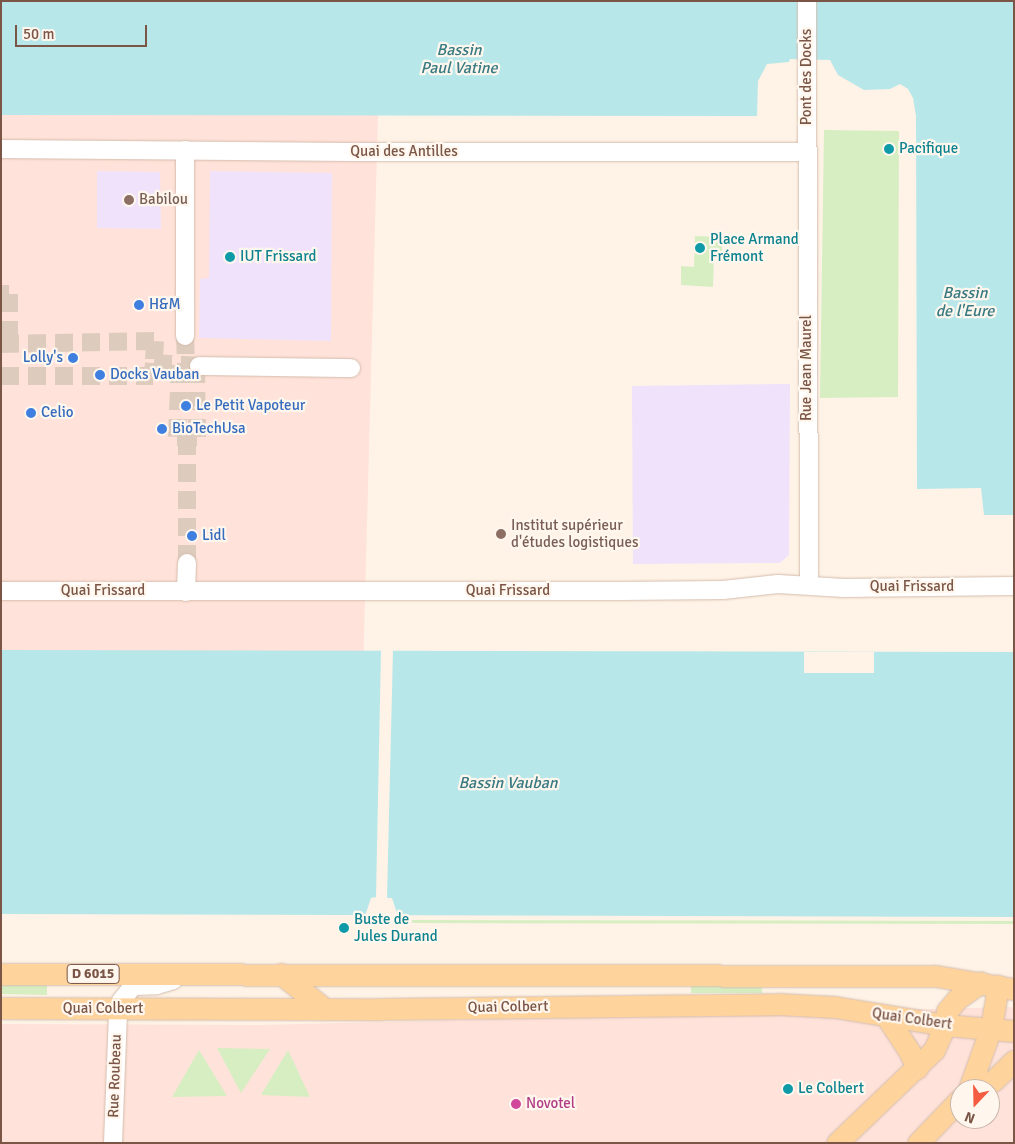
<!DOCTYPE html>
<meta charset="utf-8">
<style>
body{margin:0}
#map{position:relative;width:1015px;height:1144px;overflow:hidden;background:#fef3e6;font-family:Signika,sans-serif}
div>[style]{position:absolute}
.commercial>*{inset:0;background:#ffe2d9}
.education>*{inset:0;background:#f0e2fb}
.green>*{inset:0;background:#d7eec2}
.water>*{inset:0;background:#b8e7ea}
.pier>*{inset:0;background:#fef3e6}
.minor-tunnel>*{height:18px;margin-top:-9px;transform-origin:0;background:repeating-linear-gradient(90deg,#ddccbe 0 18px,transparent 0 27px)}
.roads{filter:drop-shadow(0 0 1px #d4bcad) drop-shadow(0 0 1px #d4bcad)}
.minor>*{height:18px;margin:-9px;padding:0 9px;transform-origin:9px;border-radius:9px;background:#fff}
.major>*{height:21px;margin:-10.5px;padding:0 10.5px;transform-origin:10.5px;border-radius:10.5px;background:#ffd39c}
.dots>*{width:14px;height:14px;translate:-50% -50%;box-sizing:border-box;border:2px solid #fff7ee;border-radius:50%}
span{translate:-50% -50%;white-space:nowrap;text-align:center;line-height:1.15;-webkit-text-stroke:4.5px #fff7ee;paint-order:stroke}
.shield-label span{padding:1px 4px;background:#fff7ee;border:1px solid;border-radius:4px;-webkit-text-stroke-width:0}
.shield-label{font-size:14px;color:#7b5647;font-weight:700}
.street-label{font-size:15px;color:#7b5647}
.culture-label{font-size:15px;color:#0d838f}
.left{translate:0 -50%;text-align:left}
.education-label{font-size:15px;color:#785e54}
.shop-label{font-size:15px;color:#366cbe}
.right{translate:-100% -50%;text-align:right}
.hotel-label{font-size:15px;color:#b23c85}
.water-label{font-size:16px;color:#397a82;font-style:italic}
.frame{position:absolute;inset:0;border:2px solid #7b5647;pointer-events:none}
.north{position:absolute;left:950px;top:1079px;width:50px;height:50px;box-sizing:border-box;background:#fff7ee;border:1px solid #cab7ab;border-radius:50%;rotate:201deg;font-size:14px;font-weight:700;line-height:20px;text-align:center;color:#7b5647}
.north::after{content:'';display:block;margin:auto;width:18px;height:22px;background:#f45b40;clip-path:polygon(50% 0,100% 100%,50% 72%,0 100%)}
.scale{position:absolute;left:15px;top:25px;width:132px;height:22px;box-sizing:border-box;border:2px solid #7b5647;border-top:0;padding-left:6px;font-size:15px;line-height:18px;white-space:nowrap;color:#7b5647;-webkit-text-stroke:4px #fff7ee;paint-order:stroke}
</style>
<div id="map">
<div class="commercial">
<div style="clip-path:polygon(1px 1px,381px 1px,363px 672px,1px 686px)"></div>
<div style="clip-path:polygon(evenodd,1014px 1007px,1014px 1143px,1px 1143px,1px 1024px,260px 1025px,1014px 1007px,960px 1089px,990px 1089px,990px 1119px,960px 1119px,960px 1089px)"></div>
</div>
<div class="education">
<div style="clip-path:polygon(97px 171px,160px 172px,161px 229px,97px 228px)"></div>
<div style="clip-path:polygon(210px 171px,332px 173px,331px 341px,199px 338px,200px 279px,209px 278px)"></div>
<div style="clip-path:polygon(790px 384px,789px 555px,780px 563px,633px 564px,632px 386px)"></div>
</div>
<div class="green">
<div style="clip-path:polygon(824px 130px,899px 131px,898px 397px,820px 398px)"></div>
<div style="clip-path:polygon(695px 236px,722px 237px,722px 256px,714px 256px,713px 287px,681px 285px,681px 266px,694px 267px)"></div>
<div style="clip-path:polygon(412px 920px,1014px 921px,1014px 924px,412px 923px)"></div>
<div style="clip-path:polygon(1px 985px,47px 985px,47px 995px,1px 994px)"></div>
<div style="clip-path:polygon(691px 986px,762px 986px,762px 993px,691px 993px)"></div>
<div style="clip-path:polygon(217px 1048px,270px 1049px,241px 1093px)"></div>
<div style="clip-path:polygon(199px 1050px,227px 1096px,172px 1097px)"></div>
<div style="clip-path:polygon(288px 1050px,310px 1097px,261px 1095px)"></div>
</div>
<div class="water">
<div style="clip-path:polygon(1px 1px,1014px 1px,1014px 515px,984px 515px,981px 488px,917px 489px,916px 116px,913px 98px,908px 89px,900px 84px,890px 89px,864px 90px,838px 75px,830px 60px,790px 59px,789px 62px,767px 64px,758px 81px,757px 116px,1px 115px)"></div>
<div style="clip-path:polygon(1px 650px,1014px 652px,1014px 917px,1px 914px)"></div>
</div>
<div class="pier">
<div style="clip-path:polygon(381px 650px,393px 650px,387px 898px,392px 898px,398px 916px,365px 916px,371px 898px,376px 897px)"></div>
<div style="clip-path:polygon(804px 652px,874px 652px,874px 673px,804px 673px)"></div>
</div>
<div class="minor-tunnel">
<div style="left:1px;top:294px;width:8px"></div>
<div style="left:9px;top:294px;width:50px;rotate:90deg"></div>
<div style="left:185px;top:336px;width:30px;rotate:88deg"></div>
<div style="left:1px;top:344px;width:154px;rotate:-1.1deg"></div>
<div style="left:155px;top:341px;width:22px;rotate:93deg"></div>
<div style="left:180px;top:365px;width:72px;rotate:92.4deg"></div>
<div style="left:177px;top:437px;width:10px"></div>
<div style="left:187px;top:437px;width:126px;rotate:90deg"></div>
<div style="left:1px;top:376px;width:152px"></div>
<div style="left:153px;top:376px;width:13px;rotate:-86deg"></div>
<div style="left:154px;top:363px;width:45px;rotate:3.8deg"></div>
<div style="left:187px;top:437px;width:10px"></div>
<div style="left:197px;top:437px;width:71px;rotate:-90.8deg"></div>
</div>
<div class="roads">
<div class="minor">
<div style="left:807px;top:1px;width:584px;rotate:89.8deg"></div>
<div style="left:1px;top:149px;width:350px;rotate:0.5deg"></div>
<div style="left:351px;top:152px;width:456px"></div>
<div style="left:185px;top:150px;width:186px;rotate:90deg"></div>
<div style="left:199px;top:366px;width:152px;rotate:0.8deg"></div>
<div style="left:1px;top:591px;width:621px"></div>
<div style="left:622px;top:591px;width:101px;rotate:-0.6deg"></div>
<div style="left:723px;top:590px;width:55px;rotate:-6.2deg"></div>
<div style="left:778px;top:584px;width:66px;rotate:3.5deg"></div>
<div style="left:844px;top:588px;width:170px;rotate:-0.7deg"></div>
<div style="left:186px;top:592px;width:29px;rotate:-88deg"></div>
<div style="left:113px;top:1143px;width:133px;rotate:-87.8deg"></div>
<div style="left:118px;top:1010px;width:9px;rotate:-72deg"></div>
<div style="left:121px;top:1001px;width:19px;rotate:-51deg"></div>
<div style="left:133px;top:986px;width:24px;rotate:-2deg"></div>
<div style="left:157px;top:985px;width:17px;rotate:-17deg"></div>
</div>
<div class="major">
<div style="left:1px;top:974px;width:935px;rotate:0.12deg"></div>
<div style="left:936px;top:976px;width:79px;rotate:9.5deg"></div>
<div style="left:281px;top:974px;width:56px;rotate:38.5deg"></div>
<div style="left:1px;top:1008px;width:379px;rotate:0.2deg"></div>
<div style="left:380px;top:1009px;width:398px;rotate:-0.7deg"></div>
<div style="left:778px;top:1004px;width:57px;rotate:3deg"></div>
<div style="left:835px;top:1007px;width:111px;rotate:9.3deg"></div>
<div style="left:945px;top:1025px;width:69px;rotate:5deg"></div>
<div style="left:886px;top:1016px;width:42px;rotate:56.7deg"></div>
<div style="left:909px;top:1051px;width:19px;rotate:65deg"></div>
<div style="left:969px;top:1089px;width:65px;rotate:-70.2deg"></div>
<div style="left:991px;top:1028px;width:43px;rotate:-80.5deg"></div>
<div style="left:971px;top:1089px;width:23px;rotate:-20deg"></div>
<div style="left:993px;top:1081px;width:29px;rotate:-44deg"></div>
<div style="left:837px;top:1143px;width:134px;rotate:-43.8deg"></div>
<div style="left:934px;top:1050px;width:27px;rotate:-66deg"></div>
<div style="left:945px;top:1025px;width:14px;rotate:-82deg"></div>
<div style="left:947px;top:1011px;width:16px;rotate:-50deg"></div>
<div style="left:957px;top:999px;width:29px;rotate:-35deg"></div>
<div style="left:918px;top:1143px;width:61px;rotate:-46.3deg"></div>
</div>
</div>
<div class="dots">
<div style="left:889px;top:149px;background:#0f9aa8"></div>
<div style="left:129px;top:200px;background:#8d6e63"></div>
<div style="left:700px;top:248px;background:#0f9aa8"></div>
<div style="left:230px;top:257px;background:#0f9aa8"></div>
<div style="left:139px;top:305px;background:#3f7fe0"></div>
<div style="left:73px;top:358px;background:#3f7fe0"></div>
<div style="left:100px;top:375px;background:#3f7fe0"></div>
<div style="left:186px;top:406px;background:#3f7fe0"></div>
<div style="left:31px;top:413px;background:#3f7fe0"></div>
<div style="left:162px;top:429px;background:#3f7fe0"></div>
<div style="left:501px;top:534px;background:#8d6e63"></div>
<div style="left:192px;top:536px;background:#3f7fe0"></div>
<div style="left:344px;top:928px;background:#0f9aa8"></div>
<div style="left:788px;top:1089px;background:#0f9aa8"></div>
<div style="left:516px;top:1104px;background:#d1479c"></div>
</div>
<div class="shield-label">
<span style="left:93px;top:974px">D 6015</span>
</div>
<div class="street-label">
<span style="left:807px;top:77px;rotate:-90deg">Pont des Docks</span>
<span style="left:404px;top:152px">Quai des Antilles</span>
<span style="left:807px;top:368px;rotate:-90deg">Rue Jean Maurel</span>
<span style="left:912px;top:587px">Quai Frissard</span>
<span style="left:103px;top:591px">Quai Frissard</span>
<span style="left:508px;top:591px">Quai Frissard</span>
<span style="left:508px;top:1007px;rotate:-1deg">Quai Colbert</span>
<span style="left:103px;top:1009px">Quai Colbert</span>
<span style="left:912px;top:1019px;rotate:8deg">Quai Colbert</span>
<span style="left:115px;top:1076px;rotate:-88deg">Rue Roubeau</span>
</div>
<div class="culture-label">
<span class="left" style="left:899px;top:149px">Pacifique</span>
<span class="left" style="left:710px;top:248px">Place Armand<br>Frémont</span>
<span class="left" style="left:240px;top:257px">IUT Frissard</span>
<span class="left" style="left:354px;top:928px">Buste de<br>Jules Durand</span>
<span class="left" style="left:798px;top:1089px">Le Colbert</span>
</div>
<div class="education-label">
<span class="left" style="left:139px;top:200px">Babilou</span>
<span class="left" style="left:511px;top:534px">Institut supérieur<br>d'études logistiques</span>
</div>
<div class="shop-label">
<span class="left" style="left:149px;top:305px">H&amp;M</span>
<span class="right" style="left:63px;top:358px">Lolly's</span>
<span class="left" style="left:110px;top:375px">Docks Vauban</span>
<span class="left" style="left:196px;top:406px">Le Petit Vapoteur</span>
<span class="left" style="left:41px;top:413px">Celio</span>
<span class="left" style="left:172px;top:429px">BioTechUsa</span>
<span class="left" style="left:202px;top:536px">Lidl</span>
</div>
<div class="hotel-label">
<span class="left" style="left:526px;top:1104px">Novotel</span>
</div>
<div class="water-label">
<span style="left:459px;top:59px">Bassin<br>Paul Vatine</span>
<span style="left:965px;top:302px">Bassin<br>de l'Eure</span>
<span style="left:508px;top:783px">Bassin Vauban</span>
</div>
<div class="frame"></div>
<div class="north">N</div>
<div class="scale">50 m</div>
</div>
